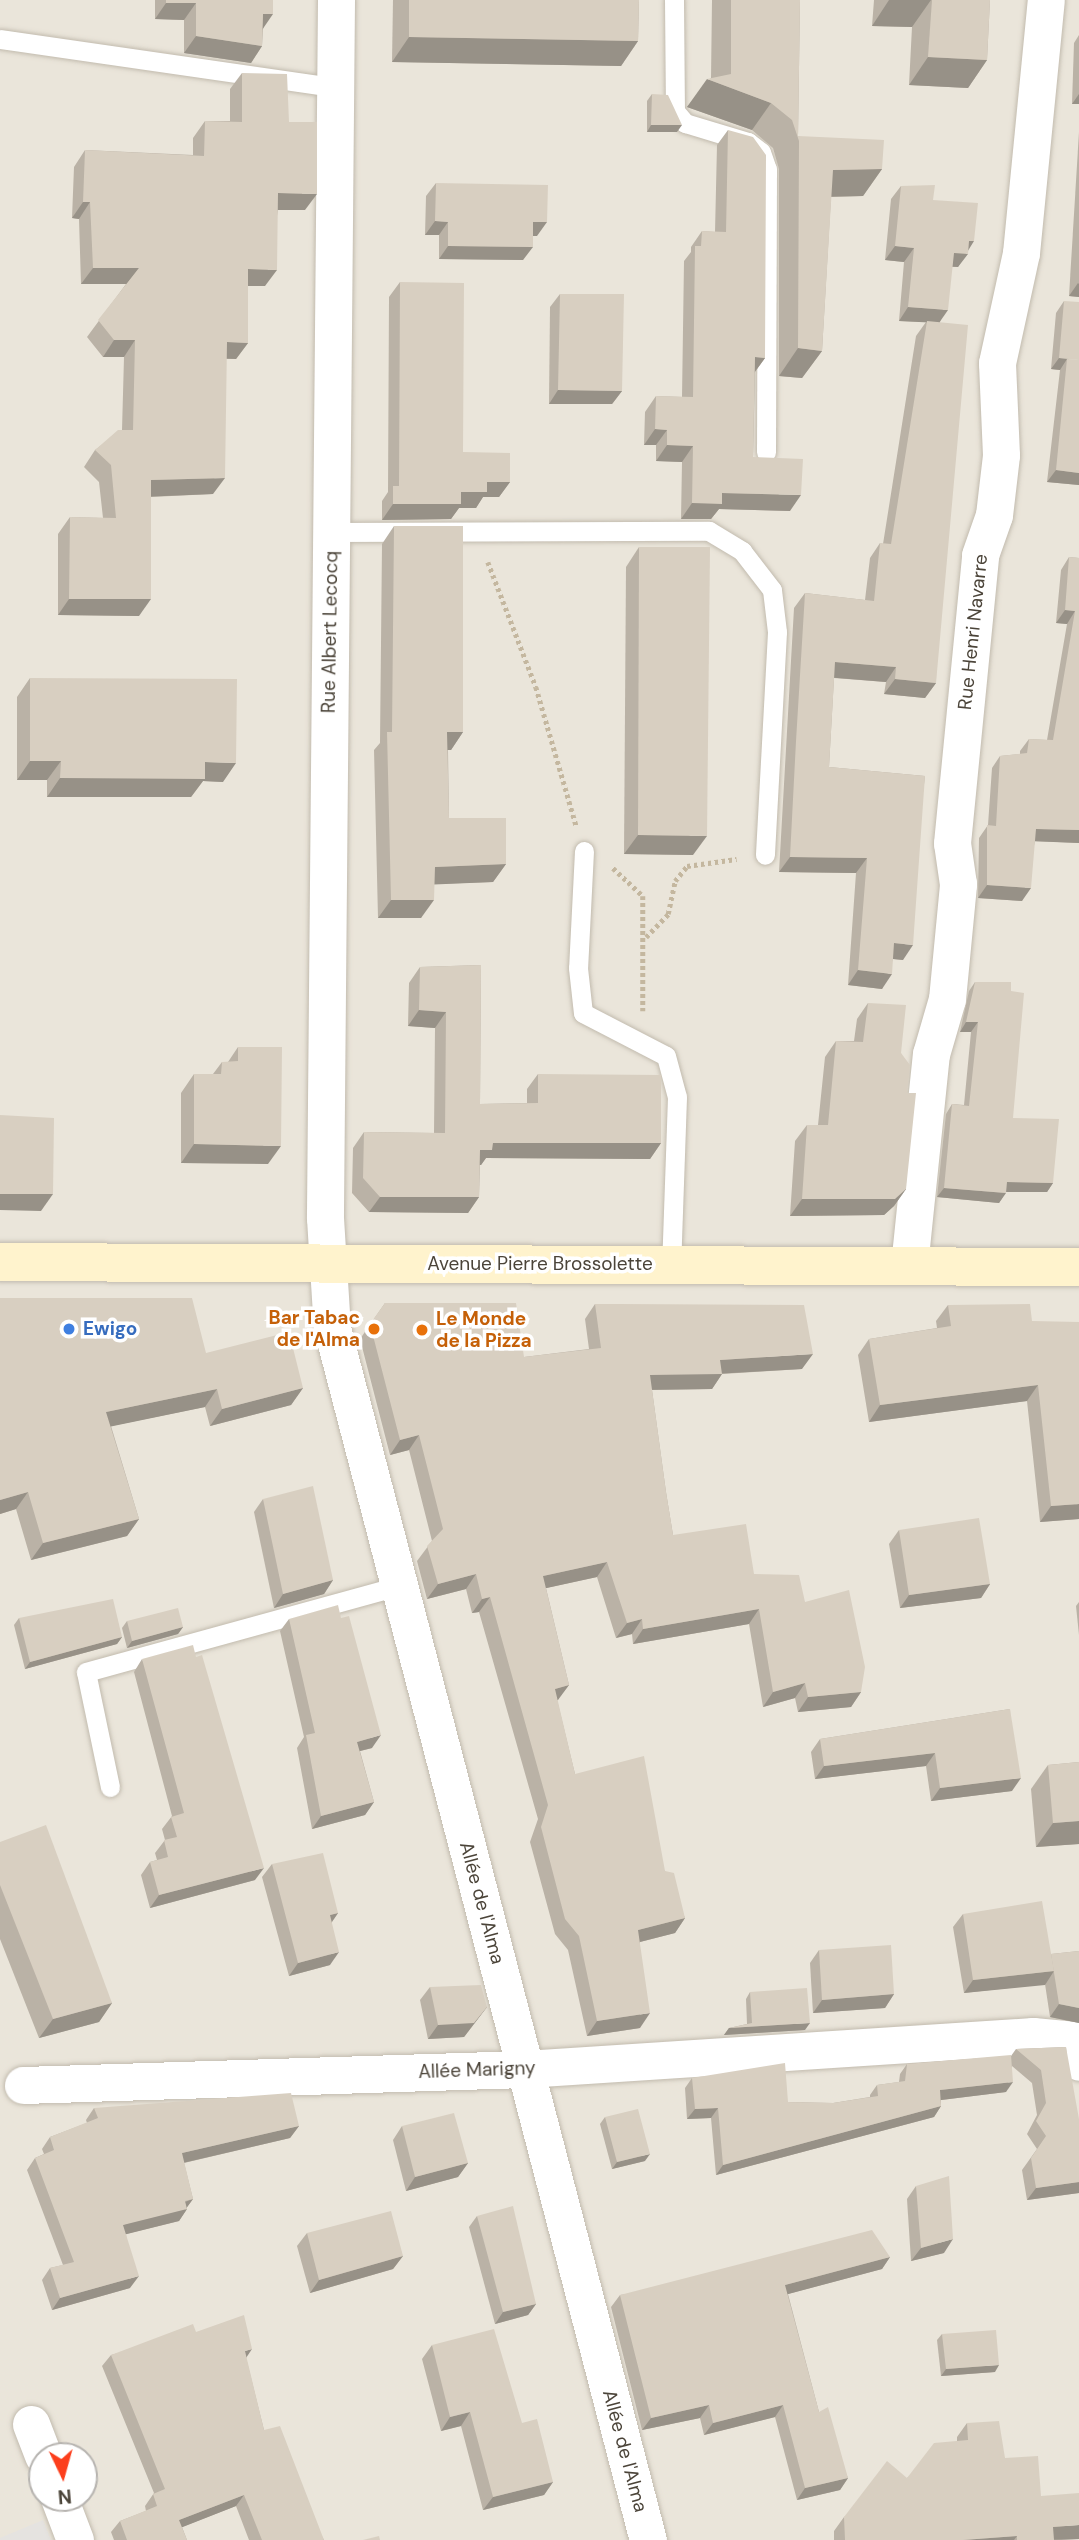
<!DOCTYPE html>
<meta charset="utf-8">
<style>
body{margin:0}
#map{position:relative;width:1079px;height:2540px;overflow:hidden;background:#f6f3ec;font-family:"DM Sans",sans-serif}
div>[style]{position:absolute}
.residential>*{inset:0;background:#eae5da}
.parking>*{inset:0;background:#e5e3e0}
.path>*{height:4.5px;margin-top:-2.25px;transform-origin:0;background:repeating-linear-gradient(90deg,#c4b79f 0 3.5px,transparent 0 7px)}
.roads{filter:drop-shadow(0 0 2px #c2bbae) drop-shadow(0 0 2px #c2bbae)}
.lane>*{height:19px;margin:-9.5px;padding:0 9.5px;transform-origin:9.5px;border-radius:9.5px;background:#fff}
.street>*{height:37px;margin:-18.5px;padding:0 18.5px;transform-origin:18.5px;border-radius:18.5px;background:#fff}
.secondary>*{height:38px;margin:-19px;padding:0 19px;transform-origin:19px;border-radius:19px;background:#fff3cd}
.wall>*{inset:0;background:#bab2a6}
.shaded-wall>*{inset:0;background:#979187}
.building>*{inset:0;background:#d8cfc1}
.dots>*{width:19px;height:19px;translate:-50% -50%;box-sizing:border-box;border:4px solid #fff;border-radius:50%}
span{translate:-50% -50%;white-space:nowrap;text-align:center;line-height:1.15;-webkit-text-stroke:7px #fff;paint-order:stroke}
.street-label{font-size:19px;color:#4b4439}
.food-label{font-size:19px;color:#c56008;font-weight:700}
.right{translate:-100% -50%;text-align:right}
.left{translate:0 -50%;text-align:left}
.shop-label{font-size:19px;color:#366cbe;font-weight:700}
.north{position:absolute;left:28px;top:2442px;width:70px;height:70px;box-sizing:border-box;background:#fff;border:2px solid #b7b4b0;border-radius:50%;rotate:175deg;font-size:19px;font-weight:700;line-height:28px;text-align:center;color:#4b4439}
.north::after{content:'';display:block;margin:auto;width:24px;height:32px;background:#fc3f1d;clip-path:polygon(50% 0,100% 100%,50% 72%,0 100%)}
</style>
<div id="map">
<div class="residential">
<div style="clip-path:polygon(evenodd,0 0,1079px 0,1079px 2540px,0 2540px,0 0,42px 2456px,84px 2456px,84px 2498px,42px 2498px,42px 2456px)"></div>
</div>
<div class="parking">
<div style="clip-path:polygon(43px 2520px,51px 2540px,0 2540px,0 2538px)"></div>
</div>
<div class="path">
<div style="left:488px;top:562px;width:134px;rotate:69deg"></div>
<div style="left:536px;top:687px;width:144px;rotate:73.8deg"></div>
<div style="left:613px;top:868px;width:41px;rotate:43deg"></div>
<div style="left:643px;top:896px;width:115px;rotate:90deg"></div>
<div style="left:646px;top:937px;width:32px;rotate:-46deg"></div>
<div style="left:668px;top:914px;width:34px;rotate:-78deg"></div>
<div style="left:675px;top:881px;width:19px;rotate:-51deg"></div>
<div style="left:687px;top:866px;width:50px;rotate:-8deg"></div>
</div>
<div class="roads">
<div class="lane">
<div style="left:674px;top:0;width:111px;rotate:89.5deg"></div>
<div style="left:675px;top:111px;width:16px;rotate:50deg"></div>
<div style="left:685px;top:123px;width:66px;rotate:16.8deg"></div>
<div style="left:748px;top:142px;width:16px;rotate:38deg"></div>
<div style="left:761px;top:152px;width:18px;rotate:71deg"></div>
<div style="left:767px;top:169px;width:283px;rotate:90.2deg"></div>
<div style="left:0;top:39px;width:338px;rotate:8.2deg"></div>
<div style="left:331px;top:532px;width:378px;rotate:-0.2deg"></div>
<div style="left:709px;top:531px;width:39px;rotate:31deg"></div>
<div style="left:742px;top:551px;width:49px;rotate:52.4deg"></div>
<div style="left:772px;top:590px;width:42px;rotate:83.2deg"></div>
<div style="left:777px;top:632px;width:223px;rotate:93.1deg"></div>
<div style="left:584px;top:851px;width:117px;rotate:92.9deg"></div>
<div style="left:578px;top:968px;width:45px;rotate:83.7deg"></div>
<div style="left:583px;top:1013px;width:93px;rotate:27.4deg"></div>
<div style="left:666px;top:1056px;width:42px;rotate:75deg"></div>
<div style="left:677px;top:1097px;width:168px;rotate:92deg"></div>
<div style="left:110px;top:1787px;width:117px;rotate:-101.8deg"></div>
<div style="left:86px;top:1672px;width:325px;rotate:-15.4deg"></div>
</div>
<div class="street">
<div style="left:336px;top:0;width:1218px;rotate:90.52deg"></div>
<div style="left:325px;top:1218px;width:110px;rotate:86.4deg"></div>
<div style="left:332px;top:1328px;width:1253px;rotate:75.39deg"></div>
<div style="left:909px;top:1266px;width:213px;rotate:-84.1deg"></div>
<div style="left:931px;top:1054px;width:57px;rotate:-73.8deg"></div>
<div style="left:947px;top:999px;width:116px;rotate:-84.5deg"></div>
<div style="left:958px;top:884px;width:41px;rotate:-98.3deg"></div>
<div style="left:952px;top:843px;width:289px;rotate:-84.4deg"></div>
<div style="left:980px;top:555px;width:42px;rotate:-70.7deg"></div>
<div style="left:994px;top:515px;width:60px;rotate:-83.3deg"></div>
<div style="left:1001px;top:455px;width:92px;rotate:-92.5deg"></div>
<div style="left:997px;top:363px;width:113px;rotate:-77.7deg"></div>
<div style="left:1021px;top:253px;width:254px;rotate:-84.4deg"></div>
<div style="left:23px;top:2085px;width:502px;rotate:-1.83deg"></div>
<div style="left:525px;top:2069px;width:509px;rotate:-3.72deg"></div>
<div style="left:1033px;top:2036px;width:42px;rotate:5.4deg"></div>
<div style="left:1075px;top:2040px;width:22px;rotate:80deg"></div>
<div style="left:31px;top:2424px;width:34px;rotate:69deg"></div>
<div style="left:59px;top:2498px;width:45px;rotate:69.1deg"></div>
</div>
<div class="secondary">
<div style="left:0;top:1262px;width:1079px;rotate:0.27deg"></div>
</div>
</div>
<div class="wall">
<div style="clip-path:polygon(155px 0,273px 0,263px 29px,262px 46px,251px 63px,184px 53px,184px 20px,155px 19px)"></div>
<div style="clip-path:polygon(393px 0,639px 0,638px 41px,621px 66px,392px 62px)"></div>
<div style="clip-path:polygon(712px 0,800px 0,798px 136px,882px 169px,863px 196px,831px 197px,822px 351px,802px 378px,779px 376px,779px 169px,773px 148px,752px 130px,687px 107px,711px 78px)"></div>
<div style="clip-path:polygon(874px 0,990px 0,987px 60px,968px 88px,909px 85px,912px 27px,872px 26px)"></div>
<div style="clip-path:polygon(1079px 35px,1079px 104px,1072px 104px,1074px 43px)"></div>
<div style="clip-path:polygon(242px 73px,289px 122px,305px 210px,278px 210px,265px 286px,248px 286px,248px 343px,236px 359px,226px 359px,213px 494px,151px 497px,139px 616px,58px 615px,58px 534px,70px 517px,103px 518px,99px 482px,84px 467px,95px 450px,122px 430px,124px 357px,103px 357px,87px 337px,126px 284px,81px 284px,79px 219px,72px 218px,74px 167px,85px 150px,193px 155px,193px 138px,205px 121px,230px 121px,230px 89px)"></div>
<div style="clip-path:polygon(652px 94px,677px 132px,647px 132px,647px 101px)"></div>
<div style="clip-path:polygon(728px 130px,765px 358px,755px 372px,753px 457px,790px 511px,719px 509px,711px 519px,681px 519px,682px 462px,656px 461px,656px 445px,644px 445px,645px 412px,656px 396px,682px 397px,684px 261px,691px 252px,691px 247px,702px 231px,715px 232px,717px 145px)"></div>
<div style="clip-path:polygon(1079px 132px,1079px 297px,1069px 296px)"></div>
<div style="clip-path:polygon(436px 183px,537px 236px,533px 236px,523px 260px,439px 259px,439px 235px,425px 235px,426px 196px)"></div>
<div style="clip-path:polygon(901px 186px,933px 200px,968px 250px,958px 267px,952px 267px,940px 322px,936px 683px,925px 698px,884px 694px,886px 682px,834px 678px,829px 767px,925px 776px,903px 960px,893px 959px,882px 989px,848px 985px,856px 873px,779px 872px,794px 608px,805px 593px,865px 600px,870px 558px,880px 543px,883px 544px,916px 336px,926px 322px,899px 321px,904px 262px,885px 260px,891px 199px)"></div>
<div style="clip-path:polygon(400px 282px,463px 452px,510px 482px,499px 497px,483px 497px,476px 508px,459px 508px,451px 519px,382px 520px,382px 501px,388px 492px,389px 297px)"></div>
<div style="clip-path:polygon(560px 294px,622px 391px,612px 404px,549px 404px,550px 307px)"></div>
<div style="clip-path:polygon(1064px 301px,1079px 485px,1047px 482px,1060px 370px,1051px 369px,1056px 313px)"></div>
<div style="clip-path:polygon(394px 526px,463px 732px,451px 750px,448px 750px,449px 818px,506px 864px,493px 882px,434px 884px,421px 918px,378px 918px,374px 750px,380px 743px,382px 544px)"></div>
<div style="clip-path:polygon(639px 547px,693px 855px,624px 854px,626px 567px)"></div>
<div style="clip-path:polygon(1069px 557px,1079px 558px,1079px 843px,1035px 841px,1022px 901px,978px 898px,979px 838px,988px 825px,992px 768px,1000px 756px,1020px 754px,1020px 751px,1029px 739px,1047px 740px,1067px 624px,1056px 623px,1061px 570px)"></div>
<div style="clip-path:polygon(30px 678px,223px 782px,203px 781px,191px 797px,47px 797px,47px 780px,17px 780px,17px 697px)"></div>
<div style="clip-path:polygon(481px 965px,480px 1104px,527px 1103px,527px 1089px,538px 1074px,661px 1143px,650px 1159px,486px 1158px,481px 1165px,480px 1165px,479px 1197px,468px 1213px,369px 1212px,352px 1193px,353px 1148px,364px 1132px,434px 1133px,435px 1028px,408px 1026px,409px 983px,420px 967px)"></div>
<div style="clip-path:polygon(975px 982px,1013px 1118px,1053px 1183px,1047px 1192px,1006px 1192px,999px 1203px,937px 1197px,946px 1114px,952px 1104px,964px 1105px,971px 1032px,960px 1032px,969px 991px)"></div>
<div style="clip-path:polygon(868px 1003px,901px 1053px,907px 1093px,906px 1189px,894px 1206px,884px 1215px,790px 1216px,795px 1141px,807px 1125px,818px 1125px,825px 1057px,836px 1041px,854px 1041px,857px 1019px)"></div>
<div style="clip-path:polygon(238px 1047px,268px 1164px,181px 1163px,181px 1093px,194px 1074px,213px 1074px,222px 1062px,228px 1062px)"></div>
<div style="clip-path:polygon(0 1298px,206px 1353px,303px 1388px,291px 1405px,210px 1426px,205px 1407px,111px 1426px,139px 1519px,127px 1536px,31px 1560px,16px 1509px,0 1514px)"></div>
<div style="clip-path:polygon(385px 1303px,524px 1357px,589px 1349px,585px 1319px,595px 1304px,802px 1369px,722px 1374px,712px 1389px,652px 1390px,666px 1492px,673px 1535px,754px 1574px,805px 1602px,861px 1692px,851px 1707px,798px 1712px,795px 1698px,763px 1707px,749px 1624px,633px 1644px,632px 1634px,616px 1638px,597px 1577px,546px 1588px,569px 1685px,557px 1700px,575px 1774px,665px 1871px,685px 1918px,675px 1933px,640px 1942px,640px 2028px,587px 2036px,568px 1950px,555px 1934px,530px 1842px,538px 1819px,479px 1612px,472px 1613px,466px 1589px,427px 1599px,417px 1561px,432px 1541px,409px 1450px,390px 1455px,360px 1339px)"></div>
<div style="clip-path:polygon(948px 1305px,1032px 1321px,1079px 1519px,1040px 1522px,1027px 1401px,869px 1422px,858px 1355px,869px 1339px,937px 1328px,936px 1321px)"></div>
<div style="clip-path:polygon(263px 1499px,333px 1580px,324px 1594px,274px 1608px,254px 1512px)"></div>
<div style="clip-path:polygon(899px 1530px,990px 1584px,981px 1598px,900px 1608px,889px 1544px)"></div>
<div style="clip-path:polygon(1079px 1602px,1079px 1635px,1076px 1606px)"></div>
<div style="clip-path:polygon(19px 1618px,122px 1637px,117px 1644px,25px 1669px,14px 1625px)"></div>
<div style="clip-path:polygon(341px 1618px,372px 1748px,360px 1751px,374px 1802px,365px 1815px,312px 1829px,297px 1748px,304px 1737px,280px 1631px,289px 1619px)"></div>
<div style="clip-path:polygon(127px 1621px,183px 1627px,178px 1634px,127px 1648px,122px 1628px)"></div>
<div style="clip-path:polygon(142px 1659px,255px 1880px,150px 1908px,141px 1875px,150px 1862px,157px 1860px,155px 1853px,165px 1840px,162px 1829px,172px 1816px,134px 1672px)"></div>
<div style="clip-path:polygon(1010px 1709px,1012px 1791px,931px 1801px,926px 1766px,815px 1779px,811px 1752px,820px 1739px)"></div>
<div style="clip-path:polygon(1079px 1762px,1079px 1844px,1036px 1847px,1031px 1789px,1048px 1765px)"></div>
<div style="clip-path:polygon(0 1842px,112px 2003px,99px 2022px,39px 2038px,0 1939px)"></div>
<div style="clip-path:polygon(272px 1864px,338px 1913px,332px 1922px,330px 1965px,289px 1976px,262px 1877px)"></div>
<div style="clip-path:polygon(963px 1914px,1051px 1954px,1079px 1951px,1079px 2023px,1050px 2017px,1045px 1984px,964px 1993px,953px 1927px)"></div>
<div style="clip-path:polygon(819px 1950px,894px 1994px,885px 2008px,813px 2013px,810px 1963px)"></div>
<div style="clip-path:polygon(430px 1987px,487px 2007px,464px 2037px,428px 2039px,420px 2000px)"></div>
<div style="clip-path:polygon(750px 1992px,805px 2030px,724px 2035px,729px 2028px,747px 2024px,746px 1999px)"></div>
<div style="clip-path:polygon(1066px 2047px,1079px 2193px,1027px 2200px,1022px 2170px,1037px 2149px,1027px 2134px,1037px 2115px,1032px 2083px,1012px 2066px,1006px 2092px,941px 2100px,941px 2106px,934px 2117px,716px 2175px,711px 2118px,687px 2119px,685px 2088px,692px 2078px,788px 2102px,833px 2103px,870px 2097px,870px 2095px,877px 2085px,899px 2082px,900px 2074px,907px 2064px,1011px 2056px,1016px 2049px)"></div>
<div style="clip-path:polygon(94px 2108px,299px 2126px,290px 2138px,184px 2163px,193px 2199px,187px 2207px,187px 2209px,179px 2221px,126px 2234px,130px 2288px,52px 2310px,42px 2280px,50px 2268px,63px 2265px,27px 2170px,35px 2158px,44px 2154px,42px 2149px,50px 2137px,87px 2123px,86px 2120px)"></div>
<div style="clip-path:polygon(605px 2117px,645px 2161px,612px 2169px,600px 2124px)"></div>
<div style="clip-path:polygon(402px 2126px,468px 2163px,458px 2177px,406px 2191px,393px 2140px)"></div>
<div style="clip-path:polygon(916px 2186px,944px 2253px,911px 2261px,907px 2199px)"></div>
<div style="clip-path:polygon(477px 2216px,536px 2304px,528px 2315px,495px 2324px,469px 2227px)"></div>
<div style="clip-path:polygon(307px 2233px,403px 2256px,393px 2269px,310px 2293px,297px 2246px)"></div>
<div style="clip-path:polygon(890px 2257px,882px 2269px,788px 2294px,819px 2412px,848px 2478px,840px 2490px,797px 2500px,775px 2417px,704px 2435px,700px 2418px,642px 2430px,611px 2307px,620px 2295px)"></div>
<div style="clip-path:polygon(196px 2332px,246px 2358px,264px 2430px,324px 2540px,249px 2540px,236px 2506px,182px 2527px,187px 2540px,114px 2540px,111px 2532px,120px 2521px,146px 2511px,145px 2506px,154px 2493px,102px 2366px,111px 2355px)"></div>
<div style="clip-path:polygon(942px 2334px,995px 2372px,941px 2376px,937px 2340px)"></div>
<div style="clip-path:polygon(432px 2345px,553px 2482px,544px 2495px,483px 2510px,461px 2426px,441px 2431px,422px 2359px)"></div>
<div style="clip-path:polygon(967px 2423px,1005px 2458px,1079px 2539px,1061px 2540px,834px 2540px,834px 2531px,844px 2517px,907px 2478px,957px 2441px,957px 2437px)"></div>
</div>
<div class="shaded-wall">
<div style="clip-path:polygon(889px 0,931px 0,912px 27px,872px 26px)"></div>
<div style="clip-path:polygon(166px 3px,196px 3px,184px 20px,155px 19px)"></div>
<div style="clip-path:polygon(263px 14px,273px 14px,262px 30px)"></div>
<div style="clip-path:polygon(196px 36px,262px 46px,251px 63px,184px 53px)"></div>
<div style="clip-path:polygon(409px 37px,638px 41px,621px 66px,392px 62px)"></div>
<div style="clip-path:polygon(928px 57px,987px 60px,968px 88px,909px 85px)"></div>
<div style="clip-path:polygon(707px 79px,771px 103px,752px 130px,687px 107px)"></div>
<div style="clip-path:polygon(1079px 94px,1079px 104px,1072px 104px)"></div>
<div style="clip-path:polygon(651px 125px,682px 125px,677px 132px,647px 132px)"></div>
<div style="clip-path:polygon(882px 169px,863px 196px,814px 197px,833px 170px)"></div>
<div style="clip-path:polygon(278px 193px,317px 194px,305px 210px,266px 210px)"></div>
<div style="clip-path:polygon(83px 202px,90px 202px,79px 219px,72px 218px)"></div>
<div style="clip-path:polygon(435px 221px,448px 222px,439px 235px,425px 235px)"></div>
<div style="clip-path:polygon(533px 222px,547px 222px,537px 236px,523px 236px)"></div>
<div style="clip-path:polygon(969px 241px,974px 241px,966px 254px,968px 254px,958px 267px,944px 266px,954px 253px)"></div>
<div style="clip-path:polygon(448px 246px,533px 247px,523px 260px,439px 259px)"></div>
<div style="clip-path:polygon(895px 246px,914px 248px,904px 262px,885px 260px)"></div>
<div style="clip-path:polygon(93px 268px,139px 268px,127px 284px,81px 284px)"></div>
<div style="clip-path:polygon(248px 269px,277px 270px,265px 286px,236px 286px)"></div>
<div style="clip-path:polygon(1078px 283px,1079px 284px,1079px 297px,1069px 296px)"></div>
<div style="clip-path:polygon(908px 307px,948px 310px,939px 323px,899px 321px)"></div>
<div style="clip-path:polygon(114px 340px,135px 340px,124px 357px,103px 357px)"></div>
<div style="clip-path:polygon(227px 342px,248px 343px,236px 359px,215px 358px)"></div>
<div style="clip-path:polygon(798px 348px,822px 351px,802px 378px,779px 376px)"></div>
<div style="clip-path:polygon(755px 357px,765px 358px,754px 373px)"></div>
<div style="clip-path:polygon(1059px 358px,1079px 360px,1067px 359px,1060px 370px,1051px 369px)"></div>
<div style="clip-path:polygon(558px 390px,622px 391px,612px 404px,549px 404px)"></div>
<div style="clip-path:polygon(655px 429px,667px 430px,656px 445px,644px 445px)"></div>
<div style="clip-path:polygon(667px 445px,693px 446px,682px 462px,656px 461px)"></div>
<div style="clip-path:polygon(1056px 470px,1079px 473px,1079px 485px,1047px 482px)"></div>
<div style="clip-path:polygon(225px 478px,213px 494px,140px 497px,151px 480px)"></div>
<div style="clip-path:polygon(487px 482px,510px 482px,499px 497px,483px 497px,476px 508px,459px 508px,451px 519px,382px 520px,393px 504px,461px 492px)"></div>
<div style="clip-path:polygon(722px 493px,801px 495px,790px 511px,719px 509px,711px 519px,681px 519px,692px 503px)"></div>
<div style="clip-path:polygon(69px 599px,151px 599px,139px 616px,58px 615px)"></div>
<div style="clip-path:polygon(1065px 610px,1075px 611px,1067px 624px,1056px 623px)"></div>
<div style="clip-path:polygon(835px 662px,896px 667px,886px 682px,825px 677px)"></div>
<div style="clip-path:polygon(895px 679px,936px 683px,925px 698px,884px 694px)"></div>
<div style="clip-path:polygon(447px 732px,463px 732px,451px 750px,435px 750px)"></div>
<div style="clip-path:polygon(30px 761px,61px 761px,47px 780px,17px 780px)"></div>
<div style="clip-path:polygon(205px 762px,236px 763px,223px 782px,203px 781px,191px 797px,47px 797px,60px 778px)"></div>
<div style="clip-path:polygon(1036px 829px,1079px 830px,1079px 843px,1028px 841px)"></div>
<div style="clip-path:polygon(638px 835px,707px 836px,693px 855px,624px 854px)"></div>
<div style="clip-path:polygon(790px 857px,867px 858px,856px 873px,779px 872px)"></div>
<div style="clip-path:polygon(506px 864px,493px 882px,422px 885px,435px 867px)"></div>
<div style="clip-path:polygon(987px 885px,1031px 888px,1022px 901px,978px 898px)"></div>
<div style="clip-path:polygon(391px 900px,434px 900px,421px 918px,378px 918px)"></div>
<div style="clip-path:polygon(894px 943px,913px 945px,903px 960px,884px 958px)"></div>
<div style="clip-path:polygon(858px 970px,892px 974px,882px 989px,848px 985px)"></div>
<div style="clip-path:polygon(419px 1010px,446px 1012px,435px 1028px,408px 1026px)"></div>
<div style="clip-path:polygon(966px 1022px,978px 1022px,971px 1032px,960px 1032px)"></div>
<div style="clip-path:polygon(493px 1143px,661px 1143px,650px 1159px,486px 1158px,481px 1165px,469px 1165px,480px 1150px)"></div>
<div style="clip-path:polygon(194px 1144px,281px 1146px,268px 1164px,181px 1163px)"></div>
<div style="clip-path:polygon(1007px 1182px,1053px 1183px,1047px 1192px,1000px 1192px)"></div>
<div style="clip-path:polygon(944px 1188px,1006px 1193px,999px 1203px,937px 1197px)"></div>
<div style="clip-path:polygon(906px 1189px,894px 1206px,884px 1215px,790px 1216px,802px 1199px)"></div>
<div style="clip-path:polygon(0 1194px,53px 1194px,41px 1211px,0 1210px)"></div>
<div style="clip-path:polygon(380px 1197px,479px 1197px,468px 1213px,369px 1212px)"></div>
<div style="clip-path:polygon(813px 1354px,802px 1369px,714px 1374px,722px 1374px,712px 1389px,639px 1390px,650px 1375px,720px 1360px)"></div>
<div style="clip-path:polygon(1038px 1385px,1027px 1401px,869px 1422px,880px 1405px)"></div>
<div style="clip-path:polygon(303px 1388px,291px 1405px,210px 1426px,222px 1409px)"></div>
<div style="clip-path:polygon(217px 1389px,205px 1407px,94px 1430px,106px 1412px)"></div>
<div style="clip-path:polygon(419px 1435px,409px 1450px,390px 1455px,400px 1440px)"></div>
<div style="clip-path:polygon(28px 1492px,16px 1509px,0 1514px,0 1500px)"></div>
<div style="clip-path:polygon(1079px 1504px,1079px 1519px,1040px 1522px,1051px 1506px)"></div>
<div style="clip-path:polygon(139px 1519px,127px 1536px,31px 1560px,43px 1543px)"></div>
<div style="clip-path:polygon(607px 1562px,597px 1577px,533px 1591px,543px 1576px)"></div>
<div style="clip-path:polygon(476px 1574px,466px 1589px,427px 1599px,438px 1584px)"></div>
<div style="clip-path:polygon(333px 1580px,324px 1594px,274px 1608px,283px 1594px)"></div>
<div style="clip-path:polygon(990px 1584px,981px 1598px,900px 1608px,909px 1595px)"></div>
<div style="clip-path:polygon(490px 1597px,479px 1612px,472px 1613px,482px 1599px)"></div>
<div style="clip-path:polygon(759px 1609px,749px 1624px,633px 1644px,643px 1629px)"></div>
<div style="clip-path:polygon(642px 1619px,632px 1634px,616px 1638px,627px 1623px)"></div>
<div style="clip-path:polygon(183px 1627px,178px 1634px,127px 1648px,132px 1641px)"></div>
<div style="clip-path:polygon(122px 1637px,117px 1644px,25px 1669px,30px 1662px)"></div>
<div style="clip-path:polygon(805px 1683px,795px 1698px,763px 1707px,773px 1692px)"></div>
<div style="clip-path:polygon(569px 1685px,558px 1700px,544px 1704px,555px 1689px)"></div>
<div style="clip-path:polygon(861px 1692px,851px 1707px,798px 1712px,808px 1697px)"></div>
<div style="clip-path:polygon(381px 1735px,372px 1748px,348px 1754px,357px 1742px)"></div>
<div style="clip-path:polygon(935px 1753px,926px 1766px,815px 1779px,824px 1766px)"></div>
<div style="clip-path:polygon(1021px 1778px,1012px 1791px,931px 1801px,940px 1788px)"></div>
<div style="clip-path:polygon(374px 1802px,365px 1815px,312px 1829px,321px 1816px)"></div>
<div style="clip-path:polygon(1079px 1821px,1079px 1844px,1036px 1847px,1053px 1823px)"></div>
<div style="clip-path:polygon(264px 1868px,255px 1880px,150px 1908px,159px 1895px)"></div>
<div style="clip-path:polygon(338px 1913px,329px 1926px,330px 1915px)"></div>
<div style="clip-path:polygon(685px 1918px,675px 1933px,628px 1945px,638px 1930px)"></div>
<div style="clip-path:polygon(339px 1952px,330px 1965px,289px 1976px,298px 1963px)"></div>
<div style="clip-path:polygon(1054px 1971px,1045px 1985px,964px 1993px,973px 1980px)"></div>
<div style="clip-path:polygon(894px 1994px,885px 2008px,813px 2013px,822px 2000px)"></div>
<div style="clip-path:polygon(112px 2003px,99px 2022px,39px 2038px,53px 2019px)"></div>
<div style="clip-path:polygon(1059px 2004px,1079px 2008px,1079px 2023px,1050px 2017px)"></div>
<div style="clip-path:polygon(487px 2007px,464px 2037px,428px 2039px,438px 2025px)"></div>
<div style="clip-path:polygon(650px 2013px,640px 2028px,587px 2036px,597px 2021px)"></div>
<div style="clip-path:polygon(810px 2023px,805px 2030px,724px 2035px,729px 2028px)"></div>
<div style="clip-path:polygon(1013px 2082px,1006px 2092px,933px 2101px,940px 2090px)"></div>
<div style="clip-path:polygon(941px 2106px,934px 2117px,716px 2175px,723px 2165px)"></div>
<div style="clip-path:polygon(718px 2108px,711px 2118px,687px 2119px,695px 2109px)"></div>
<div style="clip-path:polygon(299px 2126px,290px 2138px,174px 2165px,182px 2153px)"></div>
<div style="clip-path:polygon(650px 2154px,645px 2161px,612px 2169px,617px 2162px)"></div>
<div style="clip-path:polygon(468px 2163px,458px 2177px,406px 2191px,415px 2177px)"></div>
<div style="clip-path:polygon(1079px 2182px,1079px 2193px,1027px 2200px,1036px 2188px)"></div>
<div style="clip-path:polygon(193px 2199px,185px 2210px,187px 2209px,179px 2221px,115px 2237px,123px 2225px)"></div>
<div style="clip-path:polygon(953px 2239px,944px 2253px,911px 2261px,921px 2248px)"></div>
<div style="clip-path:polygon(403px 2256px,393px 2269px,310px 2293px,319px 2280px)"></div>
<div style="clip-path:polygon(890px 2257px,882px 2269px,777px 2297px,785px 2285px)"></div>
<div style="clip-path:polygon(139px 2276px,130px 2288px,52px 2310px,60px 2298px)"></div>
<div style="clip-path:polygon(536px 2304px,528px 2315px,495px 2324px,503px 2312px)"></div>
<div style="clip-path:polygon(252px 2349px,244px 2361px,245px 2351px)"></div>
<div style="clip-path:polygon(999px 2365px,995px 2372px,941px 2376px,946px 2369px)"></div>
<div style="clip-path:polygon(709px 2405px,700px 2418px,642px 2430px,651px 2418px)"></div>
<div style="clip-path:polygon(783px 2405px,775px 2417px,704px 2435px,713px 2423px)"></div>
<div style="clip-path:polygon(470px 2412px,461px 2426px,441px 2431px,450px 2417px)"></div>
<div style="clip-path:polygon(848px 2478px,840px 2490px,797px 2500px,805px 2488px)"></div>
<div style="clip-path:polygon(553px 2482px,544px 2495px,483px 2510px,493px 2497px)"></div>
<div style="clip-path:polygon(244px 2495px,236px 2506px,170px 2532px,179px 2520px)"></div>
<div style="clip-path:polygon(1079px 2525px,1079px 2539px,1043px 2540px,1053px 2527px)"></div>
<div style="clip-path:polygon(1017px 2536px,1014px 2540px,963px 2540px)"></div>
</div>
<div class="building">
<div style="clip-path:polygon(166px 0,273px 0,273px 14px,263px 14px,262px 46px,196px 36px,196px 3px,166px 3px)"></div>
<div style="clip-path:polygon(409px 0,639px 0,638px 41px,409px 37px)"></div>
<div style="clip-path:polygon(731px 0,800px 0,798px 136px,884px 140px,882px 169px,833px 170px,822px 351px,798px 348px,799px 141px,792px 120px,771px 103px,707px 79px,731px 74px)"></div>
<div style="clip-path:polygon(932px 0,990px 0,987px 60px,928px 57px)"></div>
<div style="clip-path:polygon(242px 73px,287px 74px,289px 122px,317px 122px,317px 194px,278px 193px,277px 270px,248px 269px,248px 343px,227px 342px,225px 478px,151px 480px,151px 599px,69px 599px,70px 517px,116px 518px,111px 465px,95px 450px,118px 430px,133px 430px,135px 340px,114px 340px,98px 320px,139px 268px,93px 268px,90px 202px,83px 202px,85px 150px,204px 156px,205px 121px,242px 122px)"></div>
<div style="clip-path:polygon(652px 94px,668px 95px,682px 125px,651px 125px)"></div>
<div style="clip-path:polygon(728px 130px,753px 137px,766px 155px,765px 358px,755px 357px,753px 457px,803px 459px,801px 495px,722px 493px,722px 504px,692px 503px,693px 446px,667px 445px,667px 430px,655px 429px,656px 396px,693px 397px,695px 246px,701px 246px,702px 231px,726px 232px)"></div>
<div style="clip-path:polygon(436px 183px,548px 185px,547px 222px,533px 222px,533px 247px,448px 246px,448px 222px,435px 221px)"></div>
<div style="clip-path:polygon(935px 185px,933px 200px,978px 203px,974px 241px,969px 241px,968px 254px,954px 253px,948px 310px,908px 307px,914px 248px,895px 246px,901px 186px)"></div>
<div style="clip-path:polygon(400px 282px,464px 283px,463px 452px,510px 453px,510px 482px,487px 482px,487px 492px,461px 492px,461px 504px,393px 504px,393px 486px,399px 486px)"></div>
<div style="clip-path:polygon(560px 294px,624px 294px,622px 391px,558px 390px)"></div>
<div style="clip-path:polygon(1064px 301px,1079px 302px,1079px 360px,1059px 358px)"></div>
<div style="clip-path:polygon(927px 321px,968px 325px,936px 683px,895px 679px,896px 667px,835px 662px,829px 767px,925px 776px,913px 945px,894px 943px,892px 974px,858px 970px,867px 858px,790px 857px,796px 741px,805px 593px,874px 601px,880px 543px,891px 544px)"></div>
<div style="clip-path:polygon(1067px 359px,1079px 360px,1079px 473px,1056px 470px)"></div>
<div style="clip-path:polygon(394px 526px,463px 526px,463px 732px,447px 732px,449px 818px,506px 818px,506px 864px,435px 867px,434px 900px,391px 900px,387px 732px,392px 732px)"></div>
<div style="clip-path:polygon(639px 547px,710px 547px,707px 836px,638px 835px)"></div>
<div style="clip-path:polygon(1069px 557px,1079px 558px,1079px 830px,1036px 829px,1031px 888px,987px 885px,987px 825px,996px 826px,1000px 756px,1027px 753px,1029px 739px,1053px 740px,1075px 611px,1065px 610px)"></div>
<div style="clip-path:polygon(30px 678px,237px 679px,236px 763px,205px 762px,205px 779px,60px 778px,61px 761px,30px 761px)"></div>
<div style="clip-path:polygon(481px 965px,480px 1104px,538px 1103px,538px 1074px,661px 1075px,661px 1143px,493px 1143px,492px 1150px,480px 1150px,479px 1197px,380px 1197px,363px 1178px,364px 1132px,445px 1133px,446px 1012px,419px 1010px,420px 967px)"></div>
<div style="clip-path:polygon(975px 982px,1011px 982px,1011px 991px,1024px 993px,1013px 1118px,1059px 1119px,1053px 1183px,1007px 1182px,1006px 1193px,944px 1188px,952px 1104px,969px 1106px,978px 1022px,966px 1022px)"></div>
<div style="clip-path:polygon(868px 1003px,906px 1005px,901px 1053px,910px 1065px,907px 1093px,916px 1093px,906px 1189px,895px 1199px,802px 1199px,807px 1125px,828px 1125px,836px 1041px,863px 1042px)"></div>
<div style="clip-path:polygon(238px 1047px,282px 1047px,281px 1146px,194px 1144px,194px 1074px,221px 1074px,222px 1062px,238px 1061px)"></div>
<div style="clip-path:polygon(0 1115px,54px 1118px,53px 1194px,0 1194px)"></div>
<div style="clip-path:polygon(0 1298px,192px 1298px,206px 1353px,289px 1332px,303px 1388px,222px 1409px,217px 1389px,106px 1412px,139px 1519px,43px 1543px,28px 1492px,0 1500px)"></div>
<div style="clip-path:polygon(385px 1303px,516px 1303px,524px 1357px,601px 1348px,595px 1304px,804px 1305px,813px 1354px,720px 1360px,722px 1374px,650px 1375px,666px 1492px,673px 1535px,746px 1524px,754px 1574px,799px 1575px,805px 1602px,849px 1590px,865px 1667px,861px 1692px,808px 1697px,805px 1683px,773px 1692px,759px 1609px,643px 1629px,642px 1619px,627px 1623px,607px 1562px,543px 1576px,569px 1685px,555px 1689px,575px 1774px,644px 1756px,665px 1871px,674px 1873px,685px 1918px,638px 1930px,650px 2013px,597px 2021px,579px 1936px,565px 1919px,541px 1827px,548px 1805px,490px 1597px,482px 1599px,476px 1574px,438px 1584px,427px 1546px,443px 1529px,419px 1435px,400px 1440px,370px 1324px)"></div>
<div style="clip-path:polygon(1030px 1304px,1032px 1321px,1079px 1322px,1079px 1504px,1051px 1506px,1038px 1385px,880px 1405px,869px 1339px,951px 1326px,948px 1305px)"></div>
<div style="clip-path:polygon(313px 1486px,333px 1580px,283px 1594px,263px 1499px)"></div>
<div style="clip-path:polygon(979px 1518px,990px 1584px,909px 1595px,899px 1530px)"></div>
<div style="clip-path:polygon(113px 1599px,122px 1637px,30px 1662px,19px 1618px)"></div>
<div style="clip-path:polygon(338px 1605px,341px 1618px,349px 1616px,381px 1735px,357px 1742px,374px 1802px,321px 1816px,306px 1735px,315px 1733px,289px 1619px)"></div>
<div style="clip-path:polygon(178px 1608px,183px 1627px,132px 1641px,127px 1621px)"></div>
<div style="clip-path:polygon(193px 1645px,196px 1657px,202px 1655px,264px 1868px,159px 1895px,150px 1862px,168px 1857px,164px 1840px,177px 1837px,171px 1817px,184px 1813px,142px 1659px)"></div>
<div style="clip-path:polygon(1010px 1709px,1021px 1778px,940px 1788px,935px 1753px,824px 1766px,820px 1739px)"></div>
<div style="clip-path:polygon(1079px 1762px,1079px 1821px,1053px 1823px,1048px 1765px)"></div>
<div style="clip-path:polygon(46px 1825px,112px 2003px,53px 2019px,0 1885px,0 1842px)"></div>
<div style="clip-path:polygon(323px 1853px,338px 1913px,330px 1915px,339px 1952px,298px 1963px,272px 1864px)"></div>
<div style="clip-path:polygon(1042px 1901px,1054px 1971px,973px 1980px,963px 1914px)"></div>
<div style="clip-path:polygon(891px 1945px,894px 1994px,822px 2000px,819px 1950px)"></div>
<div style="clip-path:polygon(1079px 1951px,1079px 2008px,1059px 2004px,1051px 1954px)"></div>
<div style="clip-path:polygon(481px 1985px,487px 2007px,474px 2023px,438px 2025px,430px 1987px)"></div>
<div style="clip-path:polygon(807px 1988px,810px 2023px,729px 2028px,752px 2023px,750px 1992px)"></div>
<div style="clip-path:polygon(1066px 2047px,1079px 2119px,1079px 2182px,1036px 2188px,1031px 2158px,1046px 2136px,1036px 2121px,1046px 2103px,1041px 2070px,1016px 2049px)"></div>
<div style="clip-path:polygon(1011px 2055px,1013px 2082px,940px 2090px,941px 2106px,723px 2165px,718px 2108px,695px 2109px,692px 2078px,785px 2063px,788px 2102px,833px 2103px,878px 2096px,877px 2085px,905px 2081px,907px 2064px)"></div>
<div style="clip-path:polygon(291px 2093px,299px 2126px,182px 2153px,193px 2199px,185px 2201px,187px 2209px,123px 2225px,139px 2276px,60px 2298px,50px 2268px,74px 2262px,35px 2158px,54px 2150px,50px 2137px,98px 2118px,94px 2108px)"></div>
<div style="clip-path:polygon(638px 2109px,650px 2154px,617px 2162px,605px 2117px)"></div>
<div style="clip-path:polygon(454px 2113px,468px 2163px,415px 2177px,402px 2126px)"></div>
<div style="clip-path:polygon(949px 2176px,953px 2239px,921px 2248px,916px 2186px)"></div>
<div style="clip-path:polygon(513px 2206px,536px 2304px,503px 2312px,477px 2216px)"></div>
<div style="clip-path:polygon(391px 2211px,403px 2256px,319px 2280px,307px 2233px)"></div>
<div style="clip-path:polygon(872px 2230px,890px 2257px,785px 2285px,819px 2412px,828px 2407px,848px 2478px,805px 2488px,783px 2405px,713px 2423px,709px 2405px,651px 2418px,620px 2295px)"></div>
<div style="clip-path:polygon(244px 2315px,252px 2349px,245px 2351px,264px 2430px,280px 2426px,324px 2540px,262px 2540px,244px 2495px,179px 2520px,187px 2540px,127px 2540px,120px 2521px,157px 2506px,153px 2494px,165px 2489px,111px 2355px,193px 2324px,196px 2332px)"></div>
<div style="clip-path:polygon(494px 2329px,522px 2423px,537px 2419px,553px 2482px,493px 2497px,470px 2412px,450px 2417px,432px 2345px)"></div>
<div style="clip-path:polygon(996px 2330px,999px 2365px,946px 2369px,942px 2334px)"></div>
<div style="clip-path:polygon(999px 2421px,1005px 2458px,1038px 2456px,1041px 2496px,1079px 2493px,1079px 2525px,1053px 2527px,1054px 2540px,1017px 2540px,1017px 2536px,963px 2540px,845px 2540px,844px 2517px,887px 2461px,907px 2478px,934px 2443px,968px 2440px,967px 2423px)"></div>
<div style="clip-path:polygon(379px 2536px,380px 2540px,363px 2540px)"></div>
</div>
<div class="dots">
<div style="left:69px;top:1329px;background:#3f7fe0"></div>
<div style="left:374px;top:1329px;background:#e8710a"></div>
<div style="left:422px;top:1330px;background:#e8710a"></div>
</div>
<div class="street-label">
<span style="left:330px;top:632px;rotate:-89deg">Rue Albert Lecocq</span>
<span style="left:973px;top:632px;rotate:-84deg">Rue Henri Navarre</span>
<span style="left:540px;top:1264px">Avenue Pierre Brossolette</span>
<span style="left:482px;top:1903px;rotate:75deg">Allée de l'Alma</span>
<span style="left:477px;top:2070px;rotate:-2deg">Allée Marigny</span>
<span style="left:625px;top:2451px;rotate:75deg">Allée de l'Alma</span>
</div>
<div class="food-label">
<span class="right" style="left:360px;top:1329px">Bar Tabac<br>de l'Alma</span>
<span class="left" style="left:436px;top:1330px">Le Monde<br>de la Pizza</span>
</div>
<div class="shop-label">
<span class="left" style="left:83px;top:1329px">Ewigo</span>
</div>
<div class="north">N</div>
</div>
